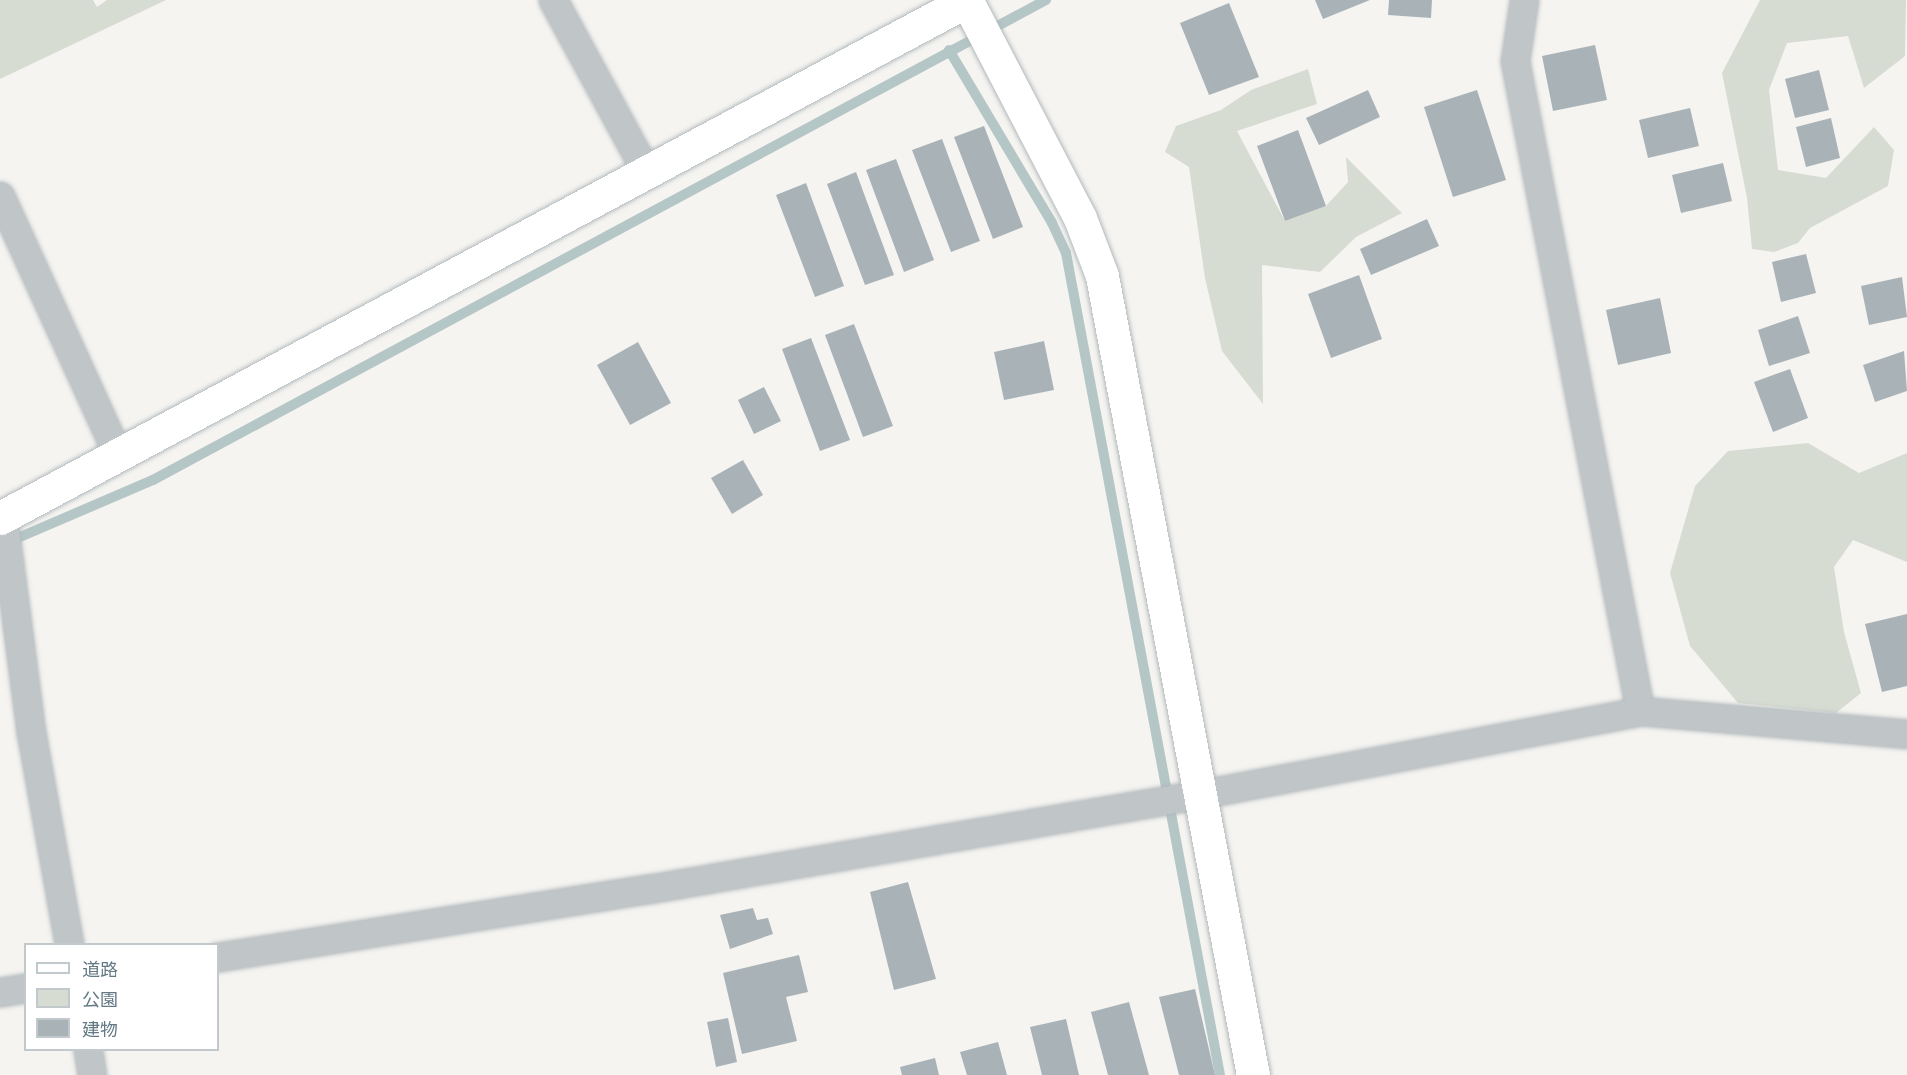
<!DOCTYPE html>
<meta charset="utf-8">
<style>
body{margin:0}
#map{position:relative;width:1907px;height:1075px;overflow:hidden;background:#f5f4f1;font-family:Helvetica,"Noto Sans JP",sans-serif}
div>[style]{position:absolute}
.green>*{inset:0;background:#d7dcd2}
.stream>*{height:10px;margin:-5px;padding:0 5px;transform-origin:5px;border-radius:5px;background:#b5c6c7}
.building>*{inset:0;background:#a9b3b7}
.roads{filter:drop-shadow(0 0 2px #b2b9bc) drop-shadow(0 0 2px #b2b9bc)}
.street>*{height:27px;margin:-13.5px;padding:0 13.5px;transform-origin:13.5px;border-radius:13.5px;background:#c0c5c7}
.secondary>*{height:33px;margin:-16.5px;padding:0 16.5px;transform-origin:16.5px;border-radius:16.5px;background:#fff}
span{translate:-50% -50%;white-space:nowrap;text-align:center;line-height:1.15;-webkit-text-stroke:6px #fff;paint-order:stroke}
.legend{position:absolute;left:24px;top:943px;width:195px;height:108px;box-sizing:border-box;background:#fff;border:2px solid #c1c9cd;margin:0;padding:8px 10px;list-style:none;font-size:18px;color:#637983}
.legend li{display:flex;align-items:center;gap:12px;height:30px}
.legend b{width:30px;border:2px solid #c1c9cd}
</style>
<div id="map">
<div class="green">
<div style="clip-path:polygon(0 0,93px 0,97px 7px,107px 0,166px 0,0 79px)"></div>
<div style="clip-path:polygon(1760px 0,1906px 0,1905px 56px,1864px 88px,1848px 36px,1787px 43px,1769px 90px,1778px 170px,1826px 178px,1874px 127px,1894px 150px,1888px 186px,1810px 228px,1798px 243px,1774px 252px,1752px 249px,1747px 198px,1722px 73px)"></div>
<div style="clip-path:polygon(1308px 69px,1317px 104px,1237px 131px,1285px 221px,1326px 206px,1348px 182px,1346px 157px,1402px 213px,1356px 237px,1320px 272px,1262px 265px,1263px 404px,1222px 351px,1205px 278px,1189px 167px,1165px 152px,1176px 126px,1221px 110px,1251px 90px)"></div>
<div style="clip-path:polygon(1808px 443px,1859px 473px,1907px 453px,1907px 562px,1853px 540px,1834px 567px,1844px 632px,1861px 693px,1836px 713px,1738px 703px,1690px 646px,1670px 573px,1695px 486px,1728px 451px)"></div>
</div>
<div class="stream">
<div style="left:949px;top:50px;width:201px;rotate:59.2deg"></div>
<div style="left:1052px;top:223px;width:33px;rotate:65deg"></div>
<div style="left:1066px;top:253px;width:836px;rotate:79.39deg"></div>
<div style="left:6px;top:543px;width:160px;rotate:-23.2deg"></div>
<div style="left:153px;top:480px;width:1014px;rotate:-28.26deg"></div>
</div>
<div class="building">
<div style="clip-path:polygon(1315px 0,1370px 0,1323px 19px)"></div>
<div style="clip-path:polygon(1389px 0,1432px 0,1431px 18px,1388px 15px)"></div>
<div style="clip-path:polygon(1229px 3px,1259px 77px,1209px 95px,1180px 23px)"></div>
<div style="clip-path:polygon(1595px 45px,1607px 100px,1553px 111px,1542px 56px)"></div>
<div style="clip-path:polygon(1819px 70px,1829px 110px,1795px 118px,1785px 79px)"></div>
<div style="clip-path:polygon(1368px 90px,1380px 117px,1319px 145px,1306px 118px)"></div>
<div style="clip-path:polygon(1477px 90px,1506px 180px,1453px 197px,1424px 107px)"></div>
<div style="clip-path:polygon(1690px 108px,1699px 146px,1648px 158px,1639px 120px)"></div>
<div style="clip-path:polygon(1831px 118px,1840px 158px,1806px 167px,1796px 127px)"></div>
<div style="clip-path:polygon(984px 126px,1023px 227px,993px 239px,954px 137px)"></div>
<div style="clip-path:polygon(1298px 130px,1326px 206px,1285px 221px,1257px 146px)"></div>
<div style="clip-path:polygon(942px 139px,980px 241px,951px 252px,912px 150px)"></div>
<div style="clip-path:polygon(896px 159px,934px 260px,904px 272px,866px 170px)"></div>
<div style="clip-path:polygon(1723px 163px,1732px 201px,1681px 213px,1672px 175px)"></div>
<div style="clip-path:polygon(856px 172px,894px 275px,865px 285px,827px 184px)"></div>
<div style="clip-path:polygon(806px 183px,844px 286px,815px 297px,776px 195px)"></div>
<div style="clip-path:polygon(1427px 219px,1439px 246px,1371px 275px,1360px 249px)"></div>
<div style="clip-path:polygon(1806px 254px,1816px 293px,1781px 302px,1772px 262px)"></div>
<div style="clip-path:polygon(1359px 275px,1382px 339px,1331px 358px,1308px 294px)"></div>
<div style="clip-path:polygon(1902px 277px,1907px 317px,1869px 325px,1861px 286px)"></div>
<div style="clip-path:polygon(1660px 298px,1671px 353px,1618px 365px,1606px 310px)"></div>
<div style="clip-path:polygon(1798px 316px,1810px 353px,1769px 366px,1758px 330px)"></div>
<div style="clip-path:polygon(854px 324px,893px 426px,863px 437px,825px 335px)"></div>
<div style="clip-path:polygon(811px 338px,850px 440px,820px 451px,782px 349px)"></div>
<div style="clip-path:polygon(1044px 341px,1054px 390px,1004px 400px,994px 352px)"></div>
<div style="clip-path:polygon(638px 342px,671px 403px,630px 425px,597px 365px)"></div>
<div style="clip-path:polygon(1904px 351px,1907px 391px,1875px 402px,1863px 365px)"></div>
<div style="clip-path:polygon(1790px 369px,1808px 418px,1773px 432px,1754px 382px)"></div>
<div style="clip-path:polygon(764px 387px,781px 421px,754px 434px,738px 400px)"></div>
<div style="clip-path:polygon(743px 460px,763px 495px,732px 514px,711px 478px)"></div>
<div style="clip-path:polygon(1907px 614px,1907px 686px,1882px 692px,1865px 624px)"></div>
<div style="clip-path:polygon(908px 882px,936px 979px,894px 990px,870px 892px)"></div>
<div style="clip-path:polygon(753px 908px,757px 920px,768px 918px,773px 934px,730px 949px,720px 915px)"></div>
<div style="clip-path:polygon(799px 955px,808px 992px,786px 997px,797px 1041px,742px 1054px,723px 973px)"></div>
<div style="clip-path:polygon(1195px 989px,1215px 1075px,1179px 1075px,1159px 997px)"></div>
<div style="clip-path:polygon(1129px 1002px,1149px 1075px,1108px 1075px,1091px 1012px)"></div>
<div style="clip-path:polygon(728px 1018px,737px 1062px,716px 1067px,707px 1022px)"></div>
<div style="clip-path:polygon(1066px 1019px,1079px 1075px,1042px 1075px,1030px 1027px)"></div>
<div style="clip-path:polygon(998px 1042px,1007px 1075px,967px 1075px,960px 1052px)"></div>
<div style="clip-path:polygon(935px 1058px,939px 1075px,902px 1075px,900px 1067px)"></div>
</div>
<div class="roads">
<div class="street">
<div style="left:553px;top:0;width:197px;rotate:61.5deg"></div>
<div style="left:1524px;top:0;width:62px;rotate:98.4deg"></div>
<div style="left:1515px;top:61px;width:662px;rotate:79.11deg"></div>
<div style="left:0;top:196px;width:285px;rotate:65.5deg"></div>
<div style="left:3px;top:517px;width:217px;rotate:82.6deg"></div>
<div style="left:31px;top:732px;width:215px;rotate:79.8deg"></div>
<div style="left:218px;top:957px;width:436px;rotate:-9deg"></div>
<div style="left:649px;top:889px;width:561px;rotate:-9.75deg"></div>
<div style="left:1202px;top:794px;width:446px;rotate:-10.7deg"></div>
<div style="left:1640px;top:711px;width:268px;rotate:4.9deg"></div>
<div style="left:0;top:992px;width:26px;rotate:-9deg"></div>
<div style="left:88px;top:1050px;width:25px;rotate:81deg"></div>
</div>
<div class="secondary">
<div style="left:967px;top:1px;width:245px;rotate:62.5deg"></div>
<div style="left:1080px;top:218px;width:62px;rotate:69.2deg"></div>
<div style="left:1102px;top:276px;width:813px;rotate:79.3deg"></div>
<div style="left:0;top:518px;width:1098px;rotate:-28.15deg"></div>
</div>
</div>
<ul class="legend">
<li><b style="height:8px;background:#fff"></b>道路</li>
<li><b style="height:16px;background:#d7dcd2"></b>公園</li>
<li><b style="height:16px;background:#a9b3b7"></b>建物</li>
</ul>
</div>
